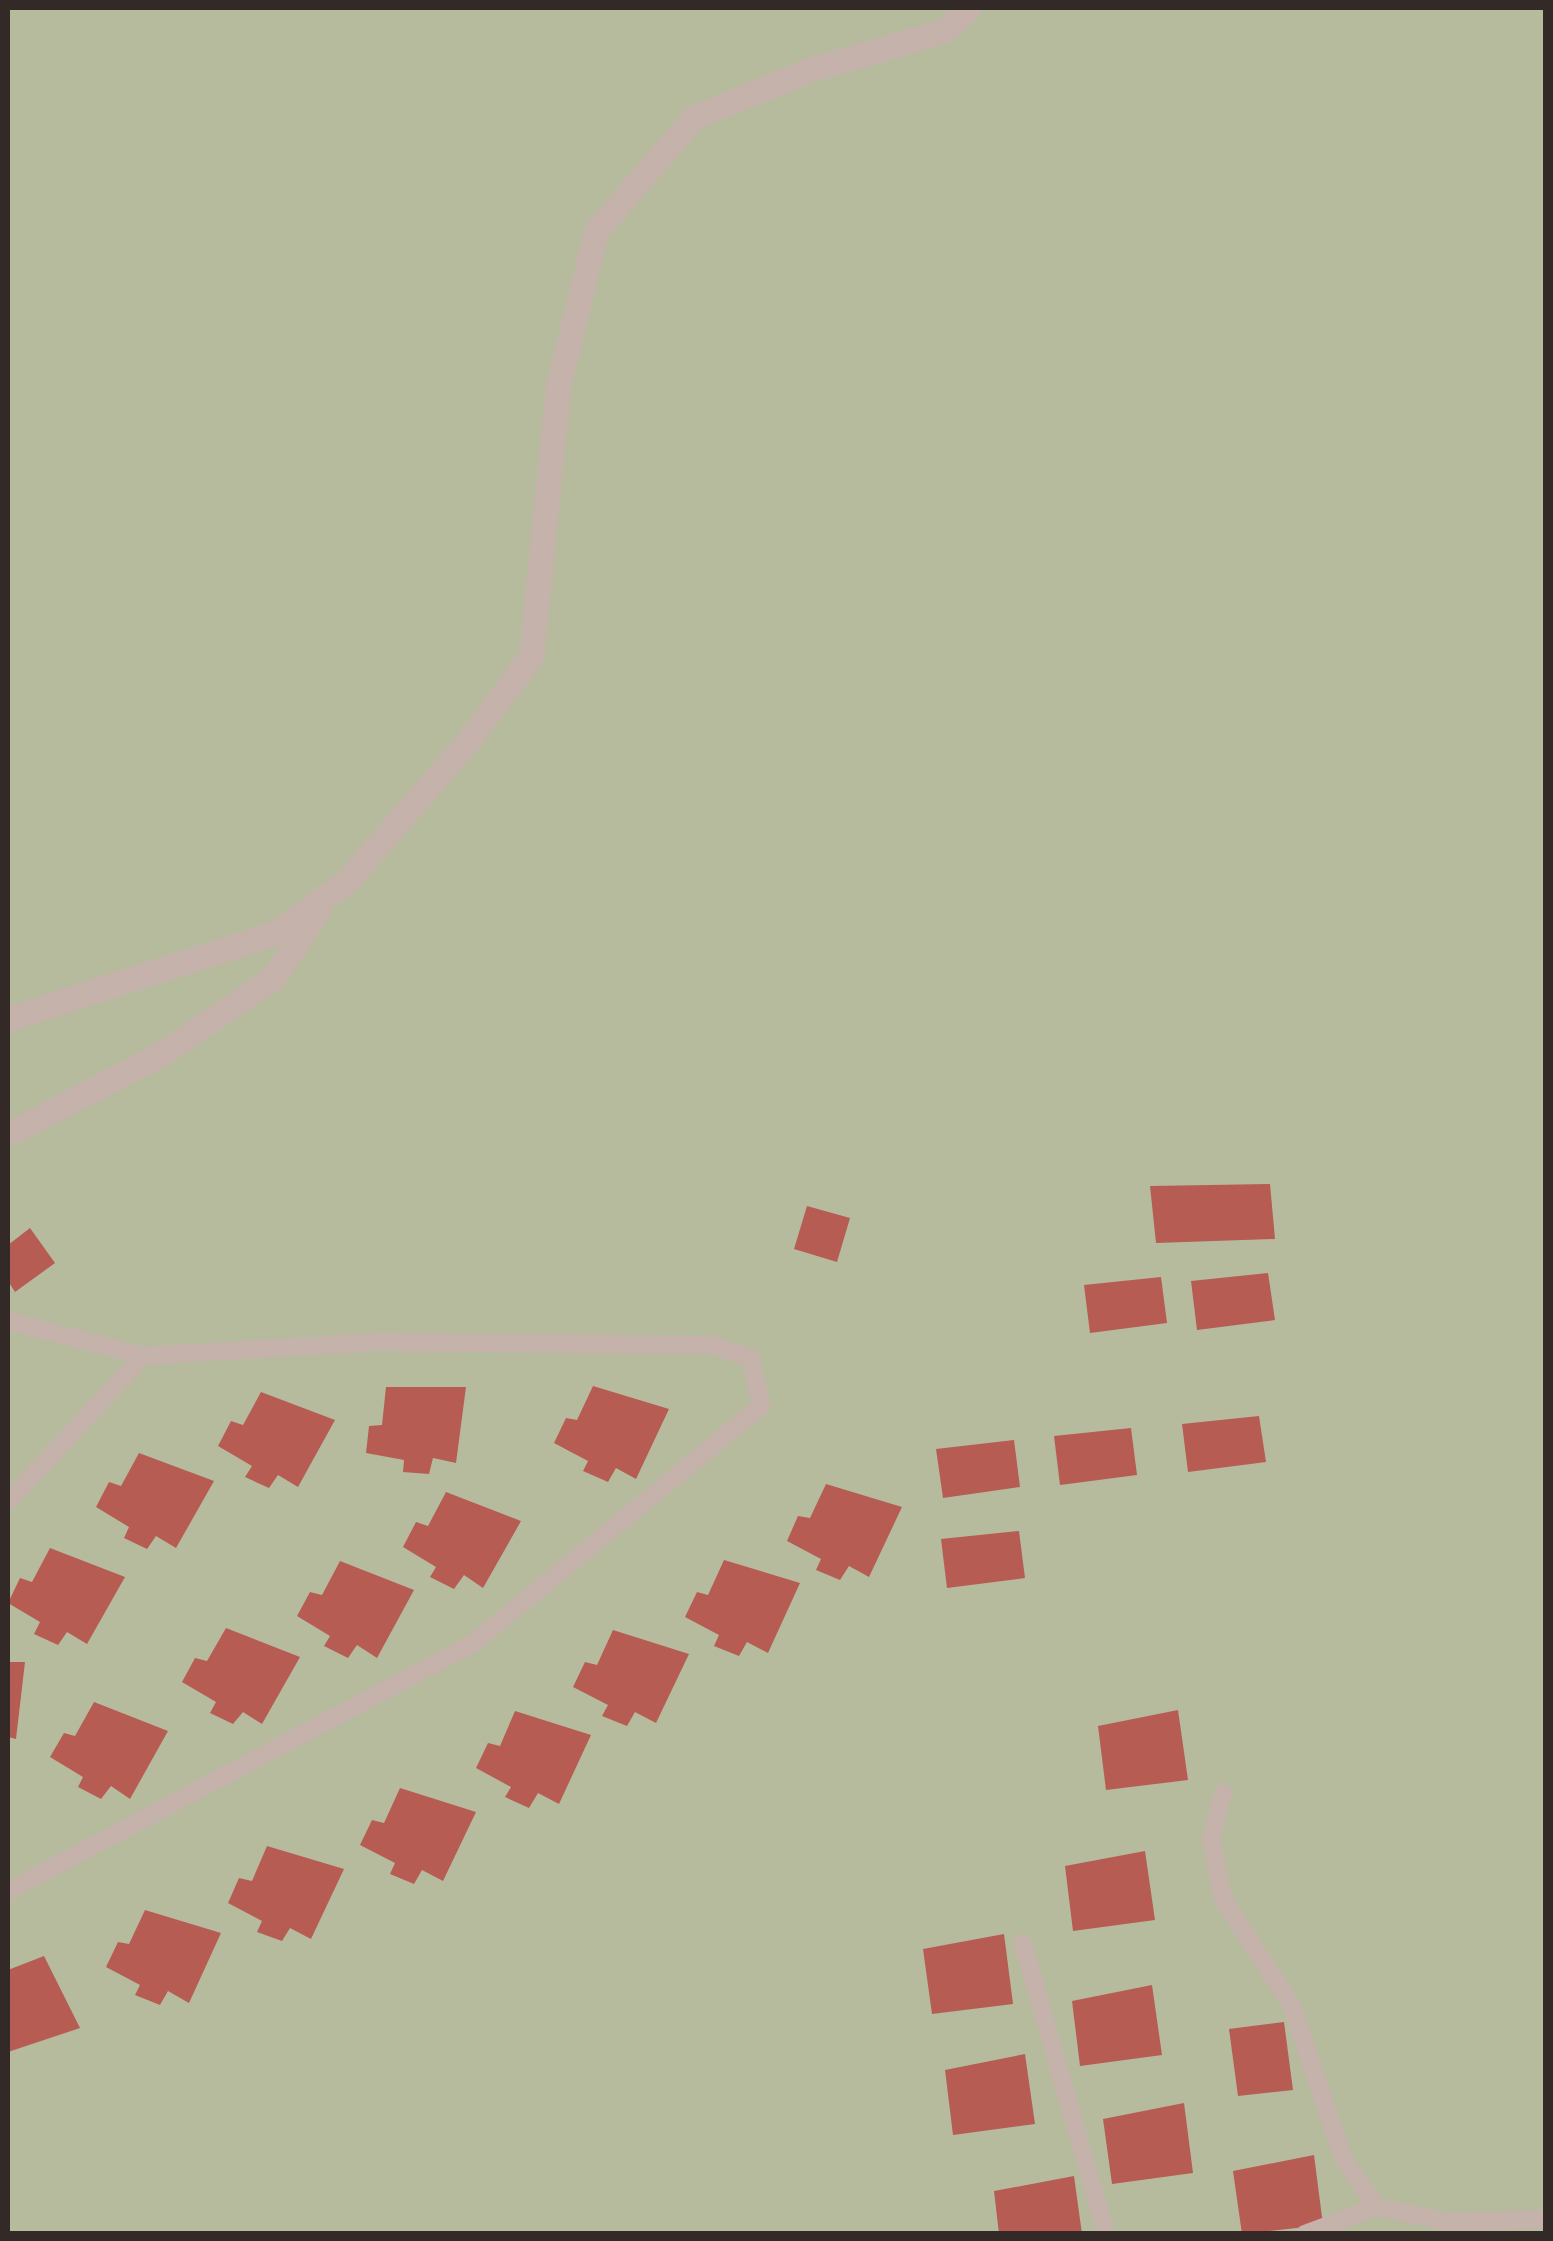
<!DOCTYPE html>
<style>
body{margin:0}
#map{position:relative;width:1553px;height:2241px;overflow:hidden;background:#eee3dc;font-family:Figtree,sans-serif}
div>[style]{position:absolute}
.green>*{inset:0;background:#b6bb9e}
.building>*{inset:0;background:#b65c53}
.service>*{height:18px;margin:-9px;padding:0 9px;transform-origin:9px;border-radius:9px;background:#c5b2aa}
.minor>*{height:25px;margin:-12.5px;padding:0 12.5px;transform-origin:12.5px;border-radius:12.5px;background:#c5b2aa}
span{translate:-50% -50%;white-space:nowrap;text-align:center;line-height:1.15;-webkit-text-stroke:9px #f7eee8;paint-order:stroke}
.frame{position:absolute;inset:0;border:10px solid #332a28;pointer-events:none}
</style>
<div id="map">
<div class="green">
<div style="clip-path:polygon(8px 8px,1545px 8px,1545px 2233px,8px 2233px)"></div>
</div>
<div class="building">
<div style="clip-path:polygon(1270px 1184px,1275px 1239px,1156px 1243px,1150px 1186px)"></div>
<div style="clip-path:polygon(807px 1206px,850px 1218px,837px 1262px,794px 1249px)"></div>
<div style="clip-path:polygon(30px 1228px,55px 1263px,15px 1292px,8px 1281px,8px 1245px)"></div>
<div style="clip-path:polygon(1268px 1273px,1275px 1320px,1197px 1330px,1191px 1281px)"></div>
<div style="clip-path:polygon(1161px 1277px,1167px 1323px,1090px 1333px,1084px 1285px)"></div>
<div style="clip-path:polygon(593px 1386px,669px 1409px,636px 1479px,616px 1468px,608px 1482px,583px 1471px,588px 1461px,554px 1443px,566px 1418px,577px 1420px)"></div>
<div style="clip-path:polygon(386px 1387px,466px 1387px,456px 1463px,433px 1458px,429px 1474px,403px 1472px,404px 1460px,366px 1453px,369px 1426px,382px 1425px)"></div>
<div style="clip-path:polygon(261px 1392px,335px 1420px,298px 1487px,278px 1475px,269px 1488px,245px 1477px,252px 1466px,218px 1446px,231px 1421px,243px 1425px)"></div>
<div style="clip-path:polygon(1259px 1416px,1266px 1462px,1188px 1472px,1182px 1424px)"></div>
<div style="clip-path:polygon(1131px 1428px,1137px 1475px,1060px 1485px,1054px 1436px)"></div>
<div style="clip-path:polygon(1014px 1440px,1020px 1487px,943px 1498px,936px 1449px)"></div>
<div style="clip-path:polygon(139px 1453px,214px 1481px,176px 1548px,156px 1536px,147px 1549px,124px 1538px,129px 1527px,96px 1507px,109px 1482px,121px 1486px)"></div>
<div style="clip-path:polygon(826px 1484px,902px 1507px,869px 1577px,849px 1566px,840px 1580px,816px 1570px,821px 1559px,787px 1541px,798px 1516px,810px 1518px)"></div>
<div style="clip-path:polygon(446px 1492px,521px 1521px,483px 1588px,464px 1575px,454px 1589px,430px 1577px,436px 1567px,403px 1547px,416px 1522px,428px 1526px)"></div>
<div style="clip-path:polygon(1019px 1531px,1025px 1578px,947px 1588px,941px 1539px)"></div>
<div style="clip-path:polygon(50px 1548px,125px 1577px,87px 1644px,67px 1632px,58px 1645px,34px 1634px,40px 1622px,8px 1603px,20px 1578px,32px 1582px)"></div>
<div style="clip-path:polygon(724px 1560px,800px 1583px,768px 1653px,747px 1642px,739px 1656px,714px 1646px,719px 1635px,685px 1617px,697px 1592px,708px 1595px)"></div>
<div style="clip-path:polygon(340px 1561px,414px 1590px,377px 1658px,357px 1645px,348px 1658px,324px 1646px,330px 1636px,297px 1616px,310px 1592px,322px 1595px)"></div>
<div style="clip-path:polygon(226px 1628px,300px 1657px,262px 1724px,243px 1712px,233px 1724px,210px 1713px,216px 1702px,182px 1682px,195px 1658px,207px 1661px)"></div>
<div style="clip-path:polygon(613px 1630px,689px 1654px,656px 1723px,635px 1712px,627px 1726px,602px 1716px,608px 1705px,573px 1687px,585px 1662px,597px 1665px)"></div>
<div style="clip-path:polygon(8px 1662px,25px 1662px,16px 1739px,8px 1737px)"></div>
<div style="clip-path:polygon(94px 1702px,168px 1731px,130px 1799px,111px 1786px,101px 1799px,78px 1787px,83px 1777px,50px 1757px,64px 1733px,75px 1736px)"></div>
<div style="clip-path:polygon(1178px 1710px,1188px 1780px,1106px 1790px,1098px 1726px)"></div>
<div style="clip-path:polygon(515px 1711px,591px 1735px,559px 1804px,538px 1793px,529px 1808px,505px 1797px,511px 1787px,476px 1768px,488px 1743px,500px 1746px)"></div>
<div style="clip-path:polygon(400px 1788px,476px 1812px,443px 1881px,422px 1870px,414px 1884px,390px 1874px,395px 1863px,360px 1845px,372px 1820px,384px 1823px)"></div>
<div style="clip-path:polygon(267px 1846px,344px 1869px,311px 1939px,290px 1928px,282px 1941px,257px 1932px,262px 1921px,228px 1903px,239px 1878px,252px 1881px)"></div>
<div style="clip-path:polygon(1145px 1851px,1155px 1920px,1073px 1931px,1065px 1866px)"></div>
<div style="clip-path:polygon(145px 1910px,221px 1933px,189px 2003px,168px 1991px,160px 2005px,135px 1995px,140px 1985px,106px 1967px,118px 1942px,129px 1944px)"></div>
<div style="clip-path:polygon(1004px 1934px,1013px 2004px,932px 2014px,923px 1949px)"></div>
<div style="clip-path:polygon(44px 1956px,80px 2028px,8px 2052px,8px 1970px)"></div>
<div style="clip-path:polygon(1152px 1985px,1162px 2055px,1080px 2066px,1072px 2001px)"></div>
<div style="clip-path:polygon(1284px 2022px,1293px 2090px,1238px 2096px,1229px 2029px)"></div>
<div style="clip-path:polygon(1025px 2054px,1035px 2124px,953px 2135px,945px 2070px)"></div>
<div style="clip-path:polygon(1184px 2103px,1193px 2173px,1112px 2184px,1103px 2119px)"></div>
<div style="clip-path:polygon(1314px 2155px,1323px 2225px,1242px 2234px,1233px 2171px)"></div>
<div style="clip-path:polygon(1074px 2176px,1082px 2234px,999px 2234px,994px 2191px)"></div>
</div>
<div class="service">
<div style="left:8px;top:1321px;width:139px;rotate:14.5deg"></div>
<div style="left:8px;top:1502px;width:199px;rotate:-47.2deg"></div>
<div style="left:143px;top:1356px;width:234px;rotate:-3.4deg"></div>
<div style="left:377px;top:1342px;width:334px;rotate:0.5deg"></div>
<div style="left:711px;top:1345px;width:42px;rotate:18deg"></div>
<div style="left:751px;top:1358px;width:49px;rotate:78.2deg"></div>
<div style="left:761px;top:1406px;width:374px;rotate:140.5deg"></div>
<div style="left:472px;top:1644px;width:526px;rotate:151.97deg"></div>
<div style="left:1223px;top:1793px;width:48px;rotate:104.6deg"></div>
<div style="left:1211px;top:1839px;width:61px;rotate:78.7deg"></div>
<div style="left:1223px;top:1899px;width:125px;rotate:57.1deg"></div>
<div style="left:1291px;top:2004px;width:163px;rotate:71.3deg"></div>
<div style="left:1343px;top:2158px;width:60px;rotate:55.2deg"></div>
<div style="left:1023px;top:1943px;width:303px;rotate:74.1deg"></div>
<div style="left:1305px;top:2234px;width:77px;rotate:-20.6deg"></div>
<div style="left:1377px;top:2207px;width:74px;rotate:11.8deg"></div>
<div style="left:1449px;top:2222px;width:97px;rotate:-1.8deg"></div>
</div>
<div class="minor">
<div style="left:8px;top:1019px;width:283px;rotate:-17.9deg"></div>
<div style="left:277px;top:932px;width:85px;rotate:-35.9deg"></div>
<div style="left:346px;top:882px;width:185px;rotate:-49.2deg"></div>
<div style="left:467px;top:742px;width:107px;rotate:-53.3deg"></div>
<div style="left:531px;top:656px;width:270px;rotate:-84.3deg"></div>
<div style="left:558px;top:387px;width:161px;rotate:-76.3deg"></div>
<div style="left:596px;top:231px;width:150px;rotate:-49.3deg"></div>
<div style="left:694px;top:117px;width:127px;rotate:-22.1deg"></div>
<div style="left:812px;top:69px;width:137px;rotate:-16.1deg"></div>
<div style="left:944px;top:31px;width:34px;rotate:-43deg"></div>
<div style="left:8px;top:1134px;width:173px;rotate:-27.6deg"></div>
<div style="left:161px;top:1054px;width:135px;rotate:-34.2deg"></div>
<div style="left:273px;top:978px;width:82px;rotate:-56.5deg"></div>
</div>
<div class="frame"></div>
</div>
